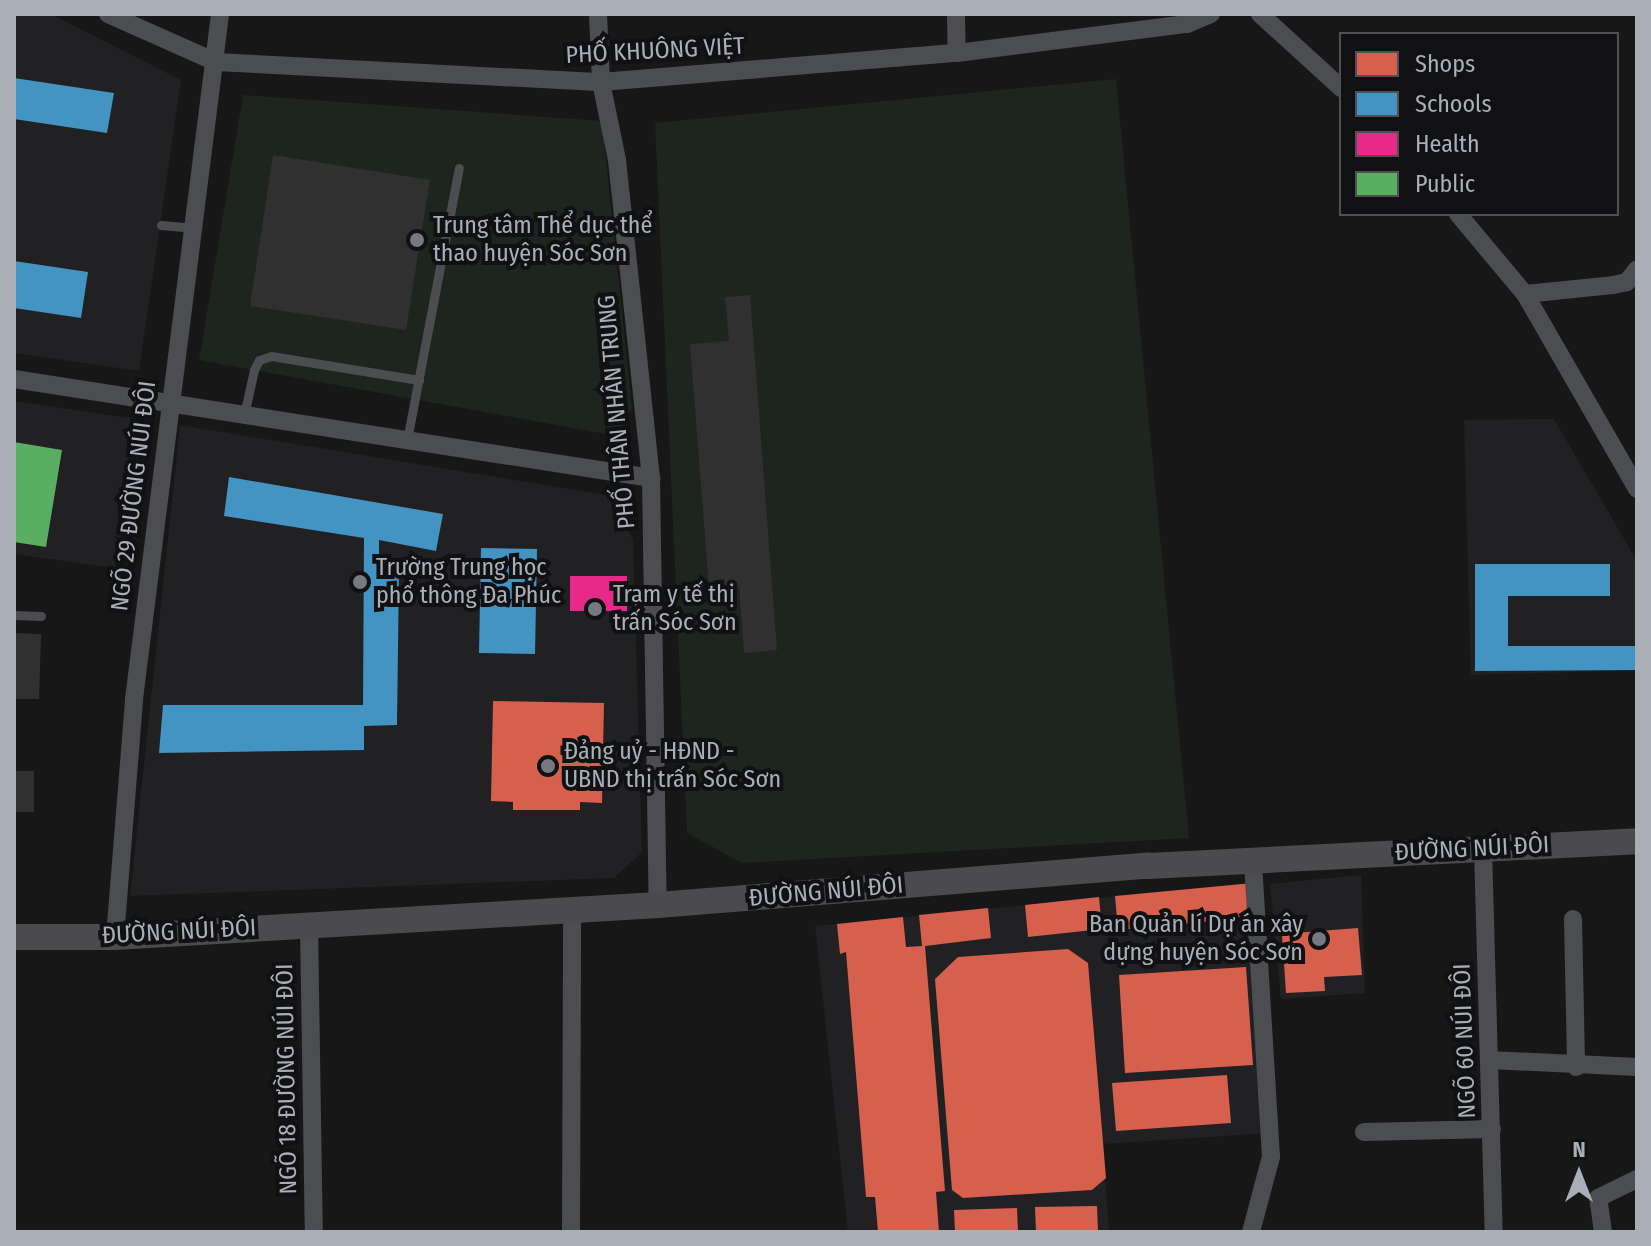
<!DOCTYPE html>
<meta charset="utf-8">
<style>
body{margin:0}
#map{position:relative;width:1651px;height:1246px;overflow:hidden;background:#171717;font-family:"Fira Sans Condensed",sans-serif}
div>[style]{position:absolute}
.built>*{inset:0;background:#212123}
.green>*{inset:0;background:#1e241e}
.shops>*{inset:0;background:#d6604d}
.schools>*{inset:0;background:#4393c3}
.health>*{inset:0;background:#e7298a}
.public>*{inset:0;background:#5aae61}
.building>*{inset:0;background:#303031}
.service>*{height:9px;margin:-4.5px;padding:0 4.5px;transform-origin:4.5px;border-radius:4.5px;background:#4c4d50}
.minor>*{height:18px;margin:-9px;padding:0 9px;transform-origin:9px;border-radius:9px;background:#4c4d50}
.secondary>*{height:26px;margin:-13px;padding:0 13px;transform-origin:13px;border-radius:13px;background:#4b4b4e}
.dots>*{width:22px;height:22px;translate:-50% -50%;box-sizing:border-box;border:4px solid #111113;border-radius:50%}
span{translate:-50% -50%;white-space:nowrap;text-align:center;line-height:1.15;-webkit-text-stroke:8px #111113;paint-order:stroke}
.street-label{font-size:24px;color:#a9aeb7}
.poi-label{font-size:24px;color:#a9aeb7}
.left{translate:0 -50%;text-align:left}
.right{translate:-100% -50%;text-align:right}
.frame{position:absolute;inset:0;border:16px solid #a9aeb7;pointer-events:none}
.legend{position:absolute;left:1339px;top:32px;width:280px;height:184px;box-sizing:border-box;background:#111113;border:2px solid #4e5055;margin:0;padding:10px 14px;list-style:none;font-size:24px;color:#a9aeb7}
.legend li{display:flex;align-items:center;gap:16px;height:40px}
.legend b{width:40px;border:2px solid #4e5055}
.north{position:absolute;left:1539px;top:1134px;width:80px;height:80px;-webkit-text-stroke:6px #111113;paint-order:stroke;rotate:0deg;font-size:22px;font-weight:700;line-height:32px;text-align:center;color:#a9aeb7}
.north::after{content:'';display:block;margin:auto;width:28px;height:36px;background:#a9aeb7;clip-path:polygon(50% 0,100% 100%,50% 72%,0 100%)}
</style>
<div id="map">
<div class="built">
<div style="clip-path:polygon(14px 14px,51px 14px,181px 80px,139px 371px,14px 353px)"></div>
<div style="clip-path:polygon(14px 401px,136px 419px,115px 568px,14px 554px)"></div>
<div style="clip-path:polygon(1554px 419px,1637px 561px,1637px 670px,1471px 675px,1464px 420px)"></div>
<div style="clip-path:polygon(180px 425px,606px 495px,621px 512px,633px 540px,642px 852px,614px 878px,130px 896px)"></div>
<div style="clip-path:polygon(1361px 875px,1365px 993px,1281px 999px,1270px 884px)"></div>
<div style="clip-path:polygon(1253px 883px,1269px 1133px,1103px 1144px,1109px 1232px,848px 1232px,815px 926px)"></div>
</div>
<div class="green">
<div style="clip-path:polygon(1116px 79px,1189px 838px,742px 863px,687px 833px,655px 123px)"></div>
<div style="clip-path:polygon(243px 95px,602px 121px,632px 408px,616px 436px,199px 360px)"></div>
</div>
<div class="shops">
<div style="clip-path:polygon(493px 701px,604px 703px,602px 803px,580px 802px,580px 810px,513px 810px,513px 802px,491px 801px)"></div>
<div style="clip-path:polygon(1253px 883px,1256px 917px,1118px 930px,1115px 896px)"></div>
<div style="clip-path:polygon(1099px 897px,1102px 929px,1028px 937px,1025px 905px)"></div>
<div style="clip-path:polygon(988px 908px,991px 938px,925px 946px,945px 1191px,936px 1192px,939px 1232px,878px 1232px,875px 1197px,866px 1197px,846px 952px,840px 954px,837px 924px,903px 917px,906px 947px,922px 946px,919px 915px)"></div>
<div style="clip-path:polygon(1358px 928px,1362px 975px,1324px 977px,1325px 991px,1286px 993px,1282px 934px)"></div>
<div style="clip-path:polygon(1068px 949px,1088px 963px,1106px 1178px,1092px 1190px,963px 1198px,952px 1190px,935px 979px,958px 957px)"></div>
<div style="clip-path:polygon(1246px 967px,1253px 1065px,1125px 1073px,1119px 975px)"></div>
<div style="clip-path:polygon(1227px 1075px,1231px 1123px,1116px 1131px,1112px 1083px)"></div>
<div style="clip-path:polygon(1097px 1206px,1098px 1232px,1036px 1232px,1035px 1207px)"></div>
<div style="clip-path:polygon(1017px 1208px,1018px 1232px,955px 1232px,954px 1210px)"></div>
</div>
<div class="schools">
<div style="clip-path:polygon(14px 78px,114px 93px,107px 133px,14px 119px)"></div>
<div style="clip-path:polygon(14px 261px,88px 272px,81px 318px,14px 308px)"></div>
<div style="clip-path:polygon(229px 477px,443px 514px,436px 551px,379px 540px,379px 567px,399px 569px,397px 725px,364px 726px,364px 750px,159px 753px,163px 705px,363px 705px,364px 538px,224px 516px)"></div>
<div style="clip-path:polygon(481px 548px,537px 549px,535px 654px,479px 653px)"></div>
<div style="clip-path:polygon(1475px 564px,1610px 564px,1610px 596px,1508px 596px,1508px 646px,1637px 646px,1637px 670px,1475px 671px)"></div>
</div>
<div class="health">
<div style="clip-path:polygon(570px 576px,627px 576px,627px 611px,570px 611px)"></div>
</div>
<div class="public">
<div style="clip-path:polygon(14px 442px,62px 450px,46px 547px,14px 542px)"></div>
</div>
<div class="building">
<div style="clip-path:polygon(273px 155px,430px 180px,406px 330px,250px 306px)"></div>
<div style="clip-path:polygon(750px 295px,777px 650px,744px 653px,739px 586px,709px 588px,690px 344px,729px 341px,725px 297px)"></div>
<div style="clip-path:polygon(14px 633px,41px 634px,39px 699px,14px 699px)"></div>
<div style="clip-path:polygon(14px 771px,34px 771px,34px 812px,14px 812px)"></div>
</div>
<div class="service">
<div style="left:161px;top:225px;width:32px;rotate:5deg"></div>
<div style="left:244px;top:415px;width:46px;rotate:-77.5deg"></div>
<div style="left:254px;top:370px;width:11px;rotate:-63deg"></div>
<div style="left:259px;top:360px;width:13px;rotate:-18deg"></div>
<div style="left:271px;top:356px;width:150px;rotate:9.2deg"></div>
<div style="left:407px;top:440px;width:277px;rotate:-79.2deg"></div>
<div style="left:14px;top:615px;width:27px;rotate:2deg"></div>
</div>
<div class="minor">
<div style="left:108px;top:14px;width:118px;rotate:24deg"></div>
<div style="left:216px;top:62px;width:386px;rotate:3deg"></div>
<div style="left:601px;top:82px;width:357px;rotate:-4.7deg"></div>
<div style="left:957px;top:53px;width:232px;rotate:-7.2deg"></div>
<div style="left:1187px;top:24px;width:26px;rotate:-23deg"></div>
<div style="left:598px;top:14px;width:68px;rotate:87.5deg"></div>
<div style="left:601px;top:82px;width:80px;rotate:78.4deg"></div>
<div style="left:617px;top:160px;width:320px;rotate:83.9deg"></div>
<div style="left:651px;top:478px;width:427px;rotate:89.1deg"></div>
<div style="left:956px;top:14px;width:39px;rotate:89deg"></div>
<div style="left:1260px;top:14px;width:110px;rotate:42.4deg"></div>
<div style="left:1458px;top:214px;width:104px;rotate:50.1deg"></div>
<div style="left:1525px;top:294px;width:225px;rotate:60.1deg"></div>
<div style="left:1525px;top:294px;width:88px;rotate:-5.8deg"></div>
<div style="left:1613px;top:285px;width:14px;rotate:-12deg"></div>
<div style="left:1627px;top:282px;width:16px;rotate:-52deg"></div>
<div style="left:14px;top:379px;width:645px;rotate:8.83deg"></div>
<div style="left:1483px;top:849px;width:383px;rotate:88.4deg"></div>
<div style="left:1573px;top:919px;width:148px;rotate:88.8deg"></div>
<div style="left:309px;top:926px;width:306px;rotate:89.1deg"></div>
<div style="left:115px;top:937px;width:239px;rotate:-85.4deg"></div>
<div style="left:134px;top:699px;width:690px;rotate:-82.84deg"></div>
<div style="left:1490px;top:1060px;width:147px;rotate:2.7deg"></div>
<div style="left:1364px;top:1132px;width:128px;rotate:-1.3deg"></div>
<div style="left:571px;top:1232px;width:322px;rotate:-89.8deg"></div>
<div style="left:1251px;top:1232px;width:78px;rotate:-75.1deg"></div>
<div style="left:1271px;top:1157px;width:297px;rotate:-93.5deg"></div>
<div style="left:1603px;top:1232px;width:34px;rotate:-98deg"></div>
<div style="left:1598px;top:1198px;width:43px;rotate:-26deg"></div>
</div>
<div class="secondary">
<div style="left:14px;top:937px;width:101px"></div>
<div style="left:115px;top:937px;width:544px;rotate:-3.37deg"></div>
<div style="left:658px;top:905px;width:492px;rotate:-4.6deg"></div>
<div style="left:1148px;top:866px;width:490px;rotate:-2.9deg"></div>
</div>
<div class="dots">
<div style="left:417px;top:240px;background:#76797f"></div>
<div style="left:360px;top:582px;background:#76797f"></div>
<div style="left:595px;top:609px;background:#76797f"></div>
<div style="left:548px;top:766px;background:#76797f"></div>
<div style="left:1319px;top:939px;background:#76797f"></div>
</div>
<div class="street-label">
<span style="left:655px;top:51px;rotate:-3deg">PHỐ KHUÔNG VIỆT</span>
<span style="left:617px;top:412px;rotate:-95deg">PHỐ THÂN NHÂN TRUNG</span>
<span style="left:134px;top:496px;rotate:-83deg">NGÕ 29 ĐƯỜNG NÚI ĐÔI</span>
<span style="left:1472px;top:849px;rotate:-3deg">ĐƯỜNG NÚI ĐÔI</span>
<span style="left:826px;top:892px;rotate:-5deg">ĐƯỜNG NÚI ĐÔI</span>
<span style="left:179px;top:932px;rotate:-3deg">ĐƯỜNG NÚI ĐÔI</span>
<span style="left:1465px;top:1041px;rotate:-92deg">NGÕ 60 NÚI ĐÔI</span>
<span style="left:287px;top:1079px;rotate:-91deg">NGÕ 18 ĐƯỜNG NÚI ĐÔI</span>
</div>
<div class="poi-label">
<span class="left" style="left:433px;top:240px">Trung tâm Thể dục thể<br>thao huyện Sóc Sơn</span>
<span class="left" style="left:376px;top:582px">Trường Trung học<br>phổ thông Đa Phúc</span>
<span class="left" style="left:613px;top:609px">Trạm y tế thị<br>trấn Sóc Sơn</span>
<span class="left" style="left:564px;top:766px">Đảng uỷ - HĐND -<br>UBND thị trấn Sóc Sơn</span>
<span class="right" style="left:1303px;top:939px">Ban Quản lí Dự án xây<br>dựng huyện Sóc Sơn</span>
</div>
<div class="frame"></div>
<ul class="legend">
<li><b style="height:22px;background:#d6604d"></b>Shops</li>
<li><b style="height:22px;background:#4393c3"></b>Schools</li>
<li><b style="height:22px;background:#e7298a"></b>Health</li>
<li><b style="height:22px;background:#5aae61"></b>Public</li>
</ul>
<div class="north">N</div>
</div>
